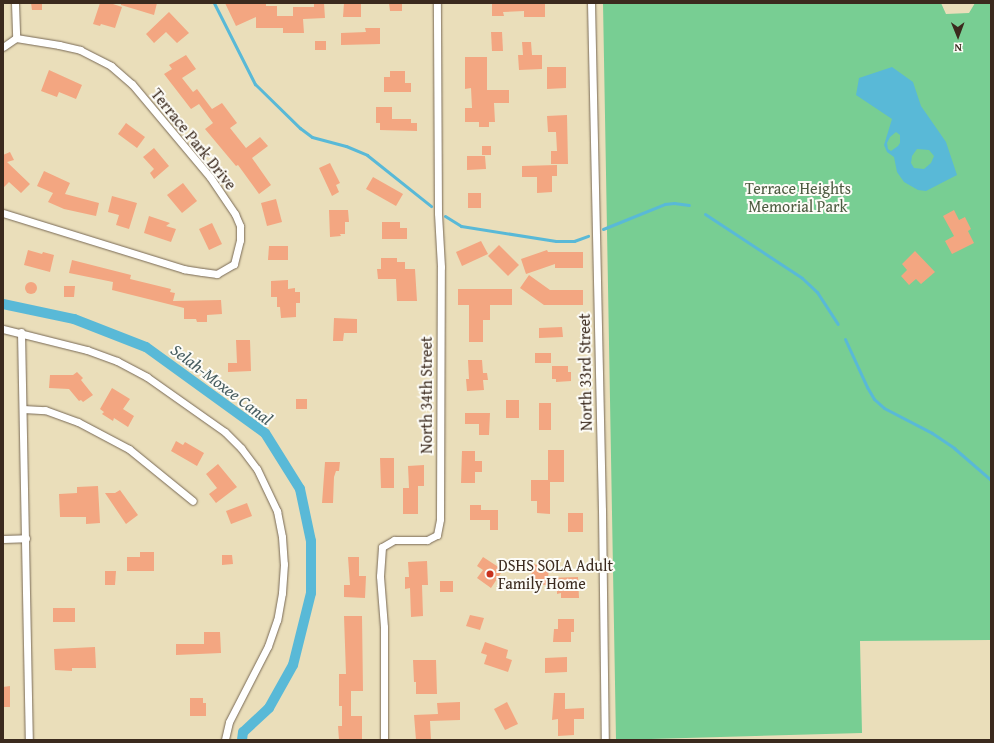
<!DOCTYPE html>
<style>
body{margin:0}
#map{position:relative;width:994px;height:743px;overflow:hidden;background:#eadeba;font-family:"Gentium Book Plus",serif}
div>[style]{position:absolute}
.green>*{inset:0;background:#78ce93}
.water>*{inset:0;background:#59b9d7}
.stream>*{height:3px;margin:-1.5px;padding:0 1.5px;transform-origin:1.5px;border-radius:1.5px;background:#59b9d7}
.canal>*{height:10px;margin:-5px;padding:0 5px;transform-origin:5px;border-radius:5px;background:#59b9d7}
.building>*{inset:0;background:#f3a681}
.round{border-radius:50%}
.roads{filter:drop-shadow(0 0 1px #786955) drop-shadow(0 0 1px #786955)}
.street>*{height:7px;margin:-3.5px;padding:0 3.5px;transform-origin:3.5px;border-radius:3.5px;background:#fff}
.dots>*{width:11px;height:11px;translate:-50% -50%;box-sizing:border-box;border:2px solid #fdfcf7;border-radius:50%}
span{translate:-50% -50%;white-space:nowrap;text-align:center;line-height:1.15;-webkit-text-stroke:4px #fdfcf7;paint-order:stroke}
.street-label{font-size:16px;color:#3b2a1e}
.park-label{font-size:16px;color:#4d5b41}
.poi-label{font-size:16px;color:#3b2a1e}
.left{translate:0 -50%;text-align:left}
.water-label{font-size:17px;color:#465c5f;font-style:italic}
.frame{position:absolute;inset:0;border:4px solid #3b2a1e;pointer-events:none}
.north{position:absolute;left:938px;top:16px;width:40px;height:40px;-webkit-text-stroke:3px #fdfcf7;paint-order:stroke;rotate:179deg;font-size:11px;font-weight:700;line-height:16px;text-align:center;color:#3b2a1e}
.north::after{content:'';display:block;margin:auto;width:14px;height:18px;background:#3b2a1e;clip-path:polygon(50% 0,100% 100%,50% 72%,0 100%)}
</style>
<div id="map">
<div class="green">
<div style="clip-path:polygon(603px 3px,941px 3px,946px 14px,969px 13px,975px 3px,991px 3px,991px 640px,860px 641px,862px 733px,616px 740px)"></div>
</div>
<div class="water">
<div style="clip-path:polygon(evenodd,892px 67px,913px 82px,921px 106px,946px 142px,957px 175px,926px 191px,918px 190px,904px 182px,897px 172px,894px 157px,887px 152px,884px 145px,892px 119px,856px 95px,859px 78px,892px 67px,896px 132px,900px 135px,900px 143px,898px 146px,891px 151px,888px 149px,887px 143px,890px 137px,896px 132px,892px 67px,917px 149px,929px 150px,934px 156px,931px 163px,924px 169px,914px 168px,911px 163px,912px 156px,917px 149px)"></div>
</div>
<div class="stream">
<div style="left:214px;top:3px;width:91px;rotate:63.2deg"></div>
<div style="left:255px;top:84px;width:63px;rotate:44.4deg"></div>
<div style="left:300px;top:128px;width:15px;rotate:37deg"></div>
<div style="left:312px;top:137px;width:35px;rotate:15deg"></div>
<div style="left:346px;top:146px;width:23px;rotate:23deg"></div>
<div style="left:367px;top:155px;width:82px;rotate:38.6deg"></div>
<div style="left:705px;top:214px;width:116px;rotate:33.4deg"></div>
<div style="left:802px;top:278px;width:21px;rotate:43deg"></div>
<div style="left:817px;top:292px;width:38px;rotate:57deg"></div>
<div style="left:445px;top:216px;width:19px;rotate:32deg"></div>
<div style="left:461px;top:226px;width:96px;rotate:9deg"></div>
<div style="left:556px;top:241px;width:18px"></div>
<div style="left:574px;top:241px;width:15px;rotate:-20deg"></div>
<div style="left:603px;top:229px;width:67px;rotate:-22deg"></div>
<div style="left:665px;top:204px;width:9px;rotate:-6deg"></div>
<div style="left:674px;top:203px;width:15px;rotate:8deg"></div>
<div style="left:845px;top:339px;width:53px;rotate:65.4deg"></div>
<div style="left:867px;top:387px;width:14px;rotate:60deg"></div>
<div style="left:874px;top:399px;width:13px;rotate:42deg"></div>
<div style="left:884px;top:408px;width:54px;rotate:27.5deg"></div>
<div style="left:932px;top:433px;width:27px;rotate:34deg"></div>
<div style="left:954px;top:448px;width:49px;rotate:40.9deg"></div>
</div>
<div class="canal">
<div style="left:3px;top:304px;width:73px;rotate:11.9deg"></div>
<div style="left:74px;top:319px;width:77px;rotate:21.3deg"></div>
<div style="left:146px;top:347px;width:147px;rotate:35.9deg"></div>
<div style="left:265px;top:433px;width:66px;rotate:58deg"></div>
<div style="left:300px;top:489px;width:53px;rotate:78.1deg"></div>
<div style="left:311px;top:541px;width:52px;rotate:90deg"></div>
<div style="left:311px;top:593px;width:74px;rotate:104deg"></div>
<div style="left:293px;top:665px;width:49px;rotate:119.2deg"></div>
<div style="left:269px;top:708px;width:35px;rotate:137deg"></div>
<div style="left:243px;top:732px;width:8px;rotate:97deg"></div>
</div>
<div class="building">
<div style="clip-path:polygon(31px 3px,42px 3px,42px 10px,32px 10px)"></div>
<div style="clip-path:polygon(100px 3px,110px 3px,122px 7px,115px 28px,101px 24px,100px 26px,93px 24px)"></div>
<div style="clip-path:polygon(121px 3px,157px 3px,154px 15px,121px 5px)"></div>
<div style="clip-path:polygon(225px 3px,266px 3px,266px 6px,277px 6px,277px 16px,293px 16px,293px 7px,314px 7px,314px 4px,324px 3px,325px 18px,303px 19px,304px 33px,283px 33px,283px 28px,256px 28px,256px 17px,236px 26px)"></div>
<div style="clip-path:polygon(344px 3px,361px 3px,361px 17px,343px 17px)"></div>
<div style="clip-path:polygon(389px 3px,402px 3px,402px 11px,390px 11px)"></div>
<div style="clip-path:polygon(492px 3px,545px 3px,545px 17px,524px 17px,524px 11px,503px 12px,504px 16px,492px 16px)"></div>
<div style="clip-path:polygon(169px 12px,189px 33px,177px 43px,166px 32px,154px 43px,146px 34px)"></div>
<div style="clip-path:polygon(365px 28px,380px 28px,380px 44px,341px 45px,341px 33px,366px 32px)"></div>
<div style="clip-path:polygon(491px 32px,502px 32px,503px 51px,492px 51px)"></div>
<div style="clip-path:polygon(315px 41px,326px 41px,326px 50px,315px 50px)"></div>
<div style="clip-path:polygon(522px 42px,531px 42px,532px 55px,542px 55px,542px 69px,519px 70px,518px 55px,523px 55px)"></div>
<div style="clip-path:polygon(186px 55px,196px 69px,182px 78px,193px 92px,197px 89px,212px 109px,222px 103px,237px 123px,230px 128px,246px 148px,260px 137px,268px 146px,252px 158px,271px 185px,259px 194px,238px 165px,236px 166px,205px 129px,213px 123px,199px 104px,191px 109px,164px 74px,172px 69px,169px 65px)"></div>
<div style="clip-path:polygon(465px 57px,487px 57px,487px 90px,509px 90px,509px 103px,494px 103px,495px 122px,489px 122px,489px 127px,479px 127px,479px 122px,465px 122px,465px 108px,472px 108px,471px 88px,465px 89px)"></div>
<div style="clip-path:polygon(547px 67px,566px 67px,566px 88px,547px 89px)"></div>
<div style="clip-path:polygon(49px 70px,82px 85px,76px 99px,59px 92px,57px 97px,41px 91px)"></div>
<div style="clip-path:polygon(390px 71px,405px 71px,405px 83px,411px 83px,411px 92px,384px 92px,384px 77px,390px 77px)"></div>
<div style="clip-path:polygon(376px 107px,392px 107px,392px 119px,411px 119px,411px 123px,417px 123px,417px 131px,380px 130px,380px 123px,376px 123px)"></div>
<div style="clip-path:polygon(567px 115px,568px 164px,551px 164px,551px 151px,557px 151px,556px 132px,548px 132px,547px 116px)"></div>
<div style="clip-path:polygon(126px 123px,145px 137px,137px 148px,118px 134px)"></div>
<div style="clip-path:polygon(482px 146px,491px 146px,491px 155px,482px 155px)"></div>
<div style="clip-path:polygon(154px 148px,169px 166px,154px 179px,150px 173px,154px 169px,143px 157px)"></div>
<div style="clip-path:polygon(10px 152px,14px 160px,7px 162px,30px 184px,21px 193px,9px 182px,3px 188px,3px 155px)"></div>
<div style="clip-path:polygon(467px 156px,485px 156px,486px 169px,467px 170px)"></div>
<div style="clip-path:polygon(330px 163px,340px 183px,336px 185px,339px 192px,332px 196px,319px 168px)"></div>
<div style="clip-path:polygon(557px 165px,557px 176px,552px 176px,552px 192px,537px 193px,537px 177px,522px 177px,522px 166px)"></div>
<div style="clip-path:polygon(44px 171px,70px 183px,65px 194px,99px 203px,96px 216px,64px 209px,48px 202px,53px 193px,37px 186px)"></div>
<div style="clip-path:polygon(373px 177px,403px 194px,396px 206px,366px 189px)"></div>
<div style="clip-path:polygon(183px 183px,197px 201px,182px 213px,167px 195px)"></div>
<div style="clip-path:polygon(468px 193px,481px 193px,481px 208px,468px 208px)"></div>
<div style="clip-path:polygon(112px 196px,137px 203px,129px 229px,116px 225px,119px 215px,108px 212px)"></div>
<div style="clip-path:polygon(276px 199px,282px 222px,267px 226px,261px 203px)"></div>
<div style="clip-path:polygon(329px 210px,348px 210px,349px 222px,345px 222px,345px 234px,340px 234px,341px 236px,330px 237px)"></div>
<div style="clip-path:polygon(954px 210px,959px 220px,965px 217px,971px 229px,968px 231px,974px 243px,952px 254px,945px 241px,954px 236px,943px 216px)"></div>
<div style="clip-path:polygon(149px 216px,170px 223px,166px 226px,176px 229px,171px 242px,144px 233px)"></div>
<div style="clip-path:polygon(382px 222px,400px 222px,400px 228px,407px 228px,407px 239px,382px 239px)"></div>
<div style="clip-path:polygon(212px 223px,222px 244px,209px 250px,199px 229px)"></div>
<div style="clip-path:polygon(481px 241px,488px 254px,462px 266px,456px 252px)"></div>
<div style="clip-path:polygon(499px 245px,519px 265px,508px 276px,488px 256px)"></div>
<div style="clip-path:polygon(269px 246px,288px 246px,288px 260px,268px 260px)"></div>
<div style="clip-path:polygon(28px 250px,42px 254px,43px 252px,54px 255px,50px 272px,24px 265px)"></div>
<div style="clip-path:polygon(547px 250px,548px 252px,583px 252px,583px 268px,555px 268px,555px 264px,526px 274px,521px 259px)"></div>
<div style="clip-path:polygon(915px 251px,935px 272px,921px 284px,916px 279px,909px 285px,901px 276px,907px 270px,902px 264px)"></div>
<div style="clip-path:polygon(381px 258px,397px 258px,397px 262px,405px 262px,405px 269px,415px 269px,417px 301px,397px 301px,396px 279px,378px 279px,377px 269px,381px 269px)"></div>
<div style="clip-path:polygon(72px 260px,131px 275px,130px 279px,171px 289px,170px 292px,175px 293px,173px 301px,221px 300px,222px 314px,207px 315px,207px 322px,197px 322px,196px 319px,184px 319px,184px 308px,112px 290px,113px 282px,69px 273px)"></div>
<div style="clip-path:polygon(529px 275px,550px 290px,583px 290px,583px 305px,544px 305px,520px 288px)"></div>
<div style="clip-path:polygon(288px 280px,288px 289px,295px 288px,295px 292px,300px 292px,300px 303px,296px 303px,296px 317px,281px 318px,280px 307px,277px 307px,277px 297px,271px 297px,271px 281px)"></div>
<div class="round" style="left:25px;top:282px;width:12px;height:12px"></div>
<div style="clip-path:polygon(64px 286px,75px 286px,74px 297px,64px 297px)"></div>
<div style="clip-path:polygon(458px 289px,512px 289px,512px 305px,490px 305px,490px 320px,483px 320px,483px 342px,469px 342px,469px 305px,458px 305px)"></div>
<div style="clip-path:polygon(334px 318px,357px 319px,357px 333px,344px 333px,343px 341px,333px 341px)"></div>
<div style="clip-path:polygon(562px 327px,563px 337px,539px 338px,539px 328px)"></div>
<div style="clip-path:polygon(236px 340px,250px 340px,251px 371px,228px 372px,228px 363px,237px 363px)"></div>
<div style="clip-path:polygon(535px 353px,551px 353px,551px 363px,535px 363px)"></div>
<div style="clip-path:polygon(468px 360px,482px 360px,483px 373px,487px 373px,488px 380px,483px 380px,484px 390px,467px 391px,466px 379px,469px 379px)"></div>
<div style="clip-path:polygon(552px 366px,568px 366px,568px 372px,571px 372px,571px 381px,556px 382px,556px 379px,552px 379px)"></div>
<div style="clip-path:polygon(77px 372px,83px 378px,81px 380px,93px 395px,83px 402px,81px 400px,79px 401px,69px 389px,49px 388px,50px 375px,73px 375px)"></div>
<div style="clip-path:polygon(112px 388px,130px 399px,123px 409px,134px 416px,128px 427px,114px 418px,113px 421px,102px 414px,104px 412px,100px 409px)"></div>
<div style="clip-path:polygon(296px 399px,307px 399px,307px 409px,296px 409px)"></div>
<div style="clip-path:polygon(506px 400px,519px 400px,519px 418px,506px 418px)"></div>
<div style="clip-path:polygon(539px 403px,551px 403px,551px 430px,539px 430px)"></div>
<div style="clip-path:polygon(465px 413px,490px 413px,489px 435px,479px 435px,479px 424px,465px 424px)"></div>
<div style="clip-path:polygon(176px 441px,183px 445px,185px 442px,204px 453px,197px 466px,171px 451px)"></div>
<div style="clip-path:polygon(548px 450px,564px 450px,564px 482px,550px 482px,550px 514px,537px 513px,537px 501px,531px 501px,531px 480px,548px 480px)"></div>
<div style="clip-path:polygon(462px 451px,475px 451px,475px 461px,482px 461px,482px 472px,475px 472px,475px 483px,461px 483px)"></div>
<div style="clip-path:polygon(380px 458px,394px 458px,394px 488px,381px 488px)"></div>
<div style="clip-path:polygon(325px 462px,340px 462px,339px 471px,336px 471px,334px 477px,333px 503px,322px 503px)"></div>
<div style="clip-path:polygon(218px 464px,237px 487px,216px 503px,209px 494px,217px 488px,206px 474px)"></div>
<div style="clip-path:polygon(424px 465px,424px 486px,418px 486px,418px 514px,403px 514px,403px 488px,409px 488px,408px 466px)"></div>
<div style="clip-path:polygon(98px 486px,100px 523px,86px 524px,86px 517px,60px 517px,59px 494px,77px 493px,77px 487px)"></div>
<div style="clip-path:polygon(120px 490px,138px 515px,126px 524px,105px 493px,115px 493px)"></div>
<div style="clip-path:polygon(247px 503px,252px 516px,231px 524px,226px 511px)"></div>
<div style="clip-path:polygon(470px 505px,481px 505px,481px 510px,498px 510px,498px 530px,490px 530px,490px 520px,470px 520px)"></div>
<div style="clip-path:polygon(568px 513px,583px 513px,583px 532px,568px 532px)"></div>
<div style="clip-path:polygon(140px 552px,154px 552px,154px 571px,127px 571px,127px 557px,140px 557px)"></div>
<div style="clip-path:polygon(222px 555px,232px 555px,233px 564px,222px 565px)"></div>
<div style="clip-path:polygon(348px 557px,359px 557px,359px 576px,366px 576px,365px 598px,344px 597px,344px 585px,350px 585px)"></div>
<div style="clip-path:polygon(483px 557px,503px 570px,491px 588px,477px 578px,483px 570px,477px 566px)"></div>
<div style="clip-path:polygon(427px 561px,428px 585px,422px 585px,423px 616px,411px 617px,410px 588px,405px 589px,405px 577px,409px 577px,408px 562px)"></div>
<div style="clip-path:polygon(533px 564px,549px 567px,548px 578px,578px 577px,579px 598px,561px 598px,561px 593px,557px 594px,557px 587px,528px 582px,528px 578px,531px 578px)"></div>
<div style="clip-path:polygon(105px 571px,116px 571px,115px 585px,105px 585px)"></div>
<div style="clip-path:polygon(440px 581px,453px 581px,453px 592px,440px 592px)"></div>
<div style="clip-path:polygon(53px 608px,75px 608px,75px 622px,53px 622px)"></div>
<div style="clip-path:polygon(470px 615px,484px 618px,480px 630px,466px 626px)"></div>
<div style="clip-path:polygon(344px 616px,362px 616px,363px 691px,351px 691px,351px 716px,362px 716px,362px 740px,339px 740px,338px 726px,342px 726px,342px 706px,339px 706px,339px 674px,346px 674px)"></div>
<div style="clip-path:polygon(558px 619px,574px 619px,574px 632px,571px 632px,571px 642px,553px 642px,554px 629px,558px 629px)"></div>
<div style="clip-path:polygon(204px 632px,220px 632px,221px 653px,176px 655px,176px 644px,204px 644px)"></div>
<div style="clip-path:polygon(485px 642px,508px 650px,506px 658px,512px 660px,508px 672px,484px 664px,487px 655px,481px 653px)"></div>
<div style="clip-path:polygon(95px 647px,96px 668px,72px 668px,72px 671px,55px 670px,54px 649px)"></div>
<div style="clip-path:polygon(567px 657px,567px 672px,545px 673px,545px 658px)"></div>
<div style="clip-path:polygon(413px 660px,436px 660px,437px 694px,416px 694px,416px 682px,414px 682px)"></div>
<div style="clip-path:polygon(10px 686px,10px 707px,3px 707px,3px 687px)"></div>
<div style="clip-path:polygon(554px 693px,565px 693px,565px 709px,584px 708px,584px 719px,574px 719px,574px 735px,558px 736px,558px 719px,552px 720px)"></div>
<div style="clip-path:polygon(190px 698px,203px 698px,203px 703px,206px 703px,206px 716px,190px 716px)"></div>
<div style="clip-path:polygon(460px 702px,460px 720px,430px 721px,431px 740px,416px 740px,414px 715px,438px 714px,437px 703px)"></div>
<div style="clip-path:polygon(507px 702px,518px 724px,505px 730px,494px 709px)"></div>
</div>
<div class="roads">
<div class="street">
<div style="left:15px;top:3px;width:35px;rotate:88deg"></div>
<div style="left:591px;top:3px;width:507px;rotate:88.76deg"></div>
<div style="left:602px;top:510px;width:230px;rotate:89.3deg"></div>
<div style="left:3px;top:47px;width:16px;rotate:-35deg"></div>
<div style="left:16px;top:38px;width:44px;rotate:9.2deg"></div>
<div style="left:59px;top:45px;width:22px;rotate:13deg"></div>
<div style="left:80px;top:50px;width:35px;rotate:27deg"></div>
<div style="left:111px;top:66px;width:28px;rotate:41deg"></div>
<div style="left:132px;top:84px;width:121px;rotate:50deg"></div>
<div style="left:210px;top:177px;width:45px;rotate:56deg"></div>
<div style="left:235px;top:214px;width:13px;rotate:67deg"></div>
<div style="left:240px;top:226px;width:14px;rotate:90deg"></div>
<div style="left:240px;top:240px;width:25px;rotate:104deg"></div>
<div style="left:234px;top:264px;width:20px;rotate:150deg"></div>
<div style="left:217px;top:274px;width:15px;rotate:-172deg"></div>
<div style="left:202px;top:272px;width:18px;rotate:-171deg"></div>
<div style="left:184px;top:269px;width:189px;rotate:-162.8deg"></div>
<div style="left:3px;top:329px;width:87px;rotate:14deg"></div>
<div style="left:87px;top:350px;width:32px;rotate:20deg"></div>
<div style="left:117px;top:361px;width:34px;rotate:28deg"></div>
<div style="left:147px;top:377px;width:95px;rotate:35.2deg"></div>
<div style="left:225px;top:432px;width:23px;rotate:45deg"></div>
<div style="left:241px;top:448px;width:26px;rotate:53deg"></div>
<div style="left:257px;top:469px;width:47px;rotate:64.5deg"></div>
<div style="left:277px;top:511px;width:26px;rotate:79deg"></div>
<div style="left:282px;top:537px;width:27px;rotate:86deg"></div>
<div style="left:284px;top:564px;width:29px;rotate:94deg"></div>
<div style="left:282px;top:593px;width:27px;rotate:100deg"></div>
<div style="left:277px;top:620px;width:28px;rotate:109deg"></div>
<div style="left:268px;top:646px;width:85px;rotate:117.2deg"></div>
<div style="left:229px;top:722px;width:18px;rotate:103deg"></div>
<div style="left:21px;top:332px;width:408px;rotate:88.9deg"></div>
<div style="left:23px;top:409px;width:22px;rotate:3deg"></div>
<div style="left:45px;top:410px;width:35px;rotate:20deg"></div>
<div style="left:78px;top:422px;width:58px;rotate:27.9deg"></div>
<div style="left:129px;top:449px;width:82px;rotate:39.1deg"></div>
<div style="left:3px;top:539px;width:23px;rotate:-2deg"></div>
<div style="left:384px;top:740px;width:113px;rotate:-90deg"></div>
<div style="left:384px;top:627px;width:51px;rotate:-94.5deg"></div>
<div style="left:380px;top:576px;width:29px;rotate:-86deg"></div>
<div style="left:382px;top:547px;width:14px;rotate:-30deg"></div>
<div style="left:394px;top:540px;width:33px"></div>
<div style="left:427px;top:540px;width:11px;rotate:-27deg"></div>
<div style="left:437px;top:535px;width:16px;rotate:-79deg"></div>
<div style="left:440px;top:519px;width:252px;rotate:-89.8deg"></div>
<div style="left:441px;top:267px;width:54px;rotate:-93.2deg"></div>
<div style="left:438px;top:213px;width:210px;rotate:-90.3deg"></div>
</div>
</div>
<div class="dots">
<div style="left:490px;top:574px;background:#c8321e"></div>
</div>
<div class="street-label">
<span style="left:194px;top:139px;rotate:51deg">Terrace Park Drive</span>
<span style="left:585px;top:372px;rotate:-91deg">North 33rd Street</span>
<span style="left:426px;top:395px;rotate:-90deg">North 34th Street</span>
</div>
<div class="park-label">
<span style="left:798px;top:197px">Terrace Heights<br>Memorial Park</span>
</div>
<div class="poi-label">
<span class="left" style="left:498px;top:574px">DSHS SOLA Adult<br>Family Home</span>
</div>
<div class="water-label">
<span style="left:222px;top:384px;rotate:37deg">Selah-Moxee Canal</span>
</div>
<div class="frame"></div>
<div class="north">N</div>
</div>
